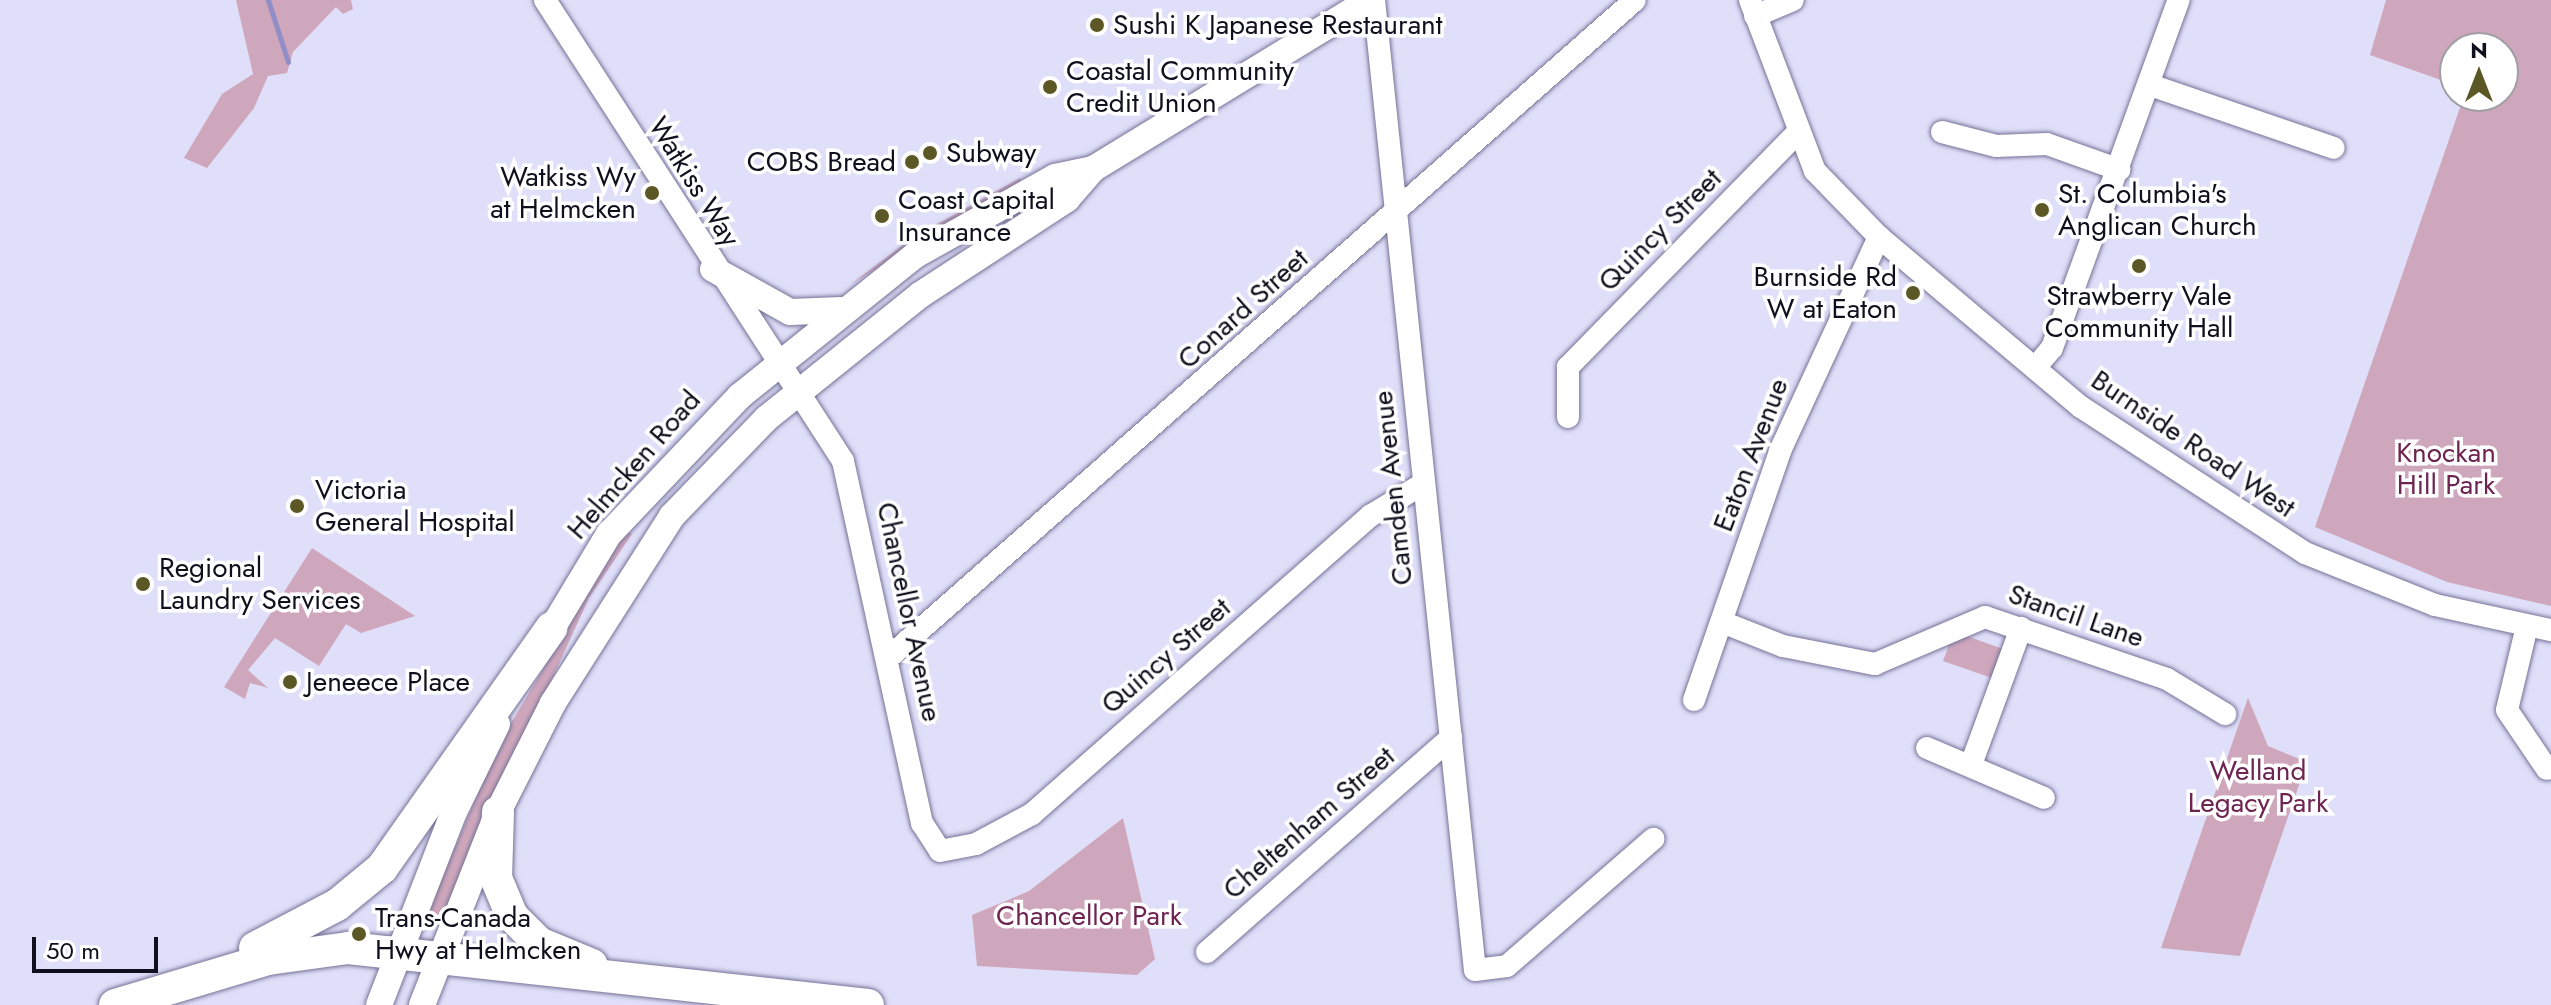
<!DOCTYPE html>
<style>
body{margin:0}
#map{position:relative;width:2551px;height:1005px;overflow:hidden;background:#e0dff9;font-family:Jost,sans-serif}
div>[style]{position:absolute}
.green>*{inset:0;background:#cfa7bc}
.stream>*{height:5px;margin:-2.5px;padding:0 2.5px;transform-origin:2.5px;border-radius:2.5px;background:#908dc7}
.roads{filter:drop-shadow(0 0 2px #757398) drop-shadow(0 0 2px #757398)}
.minor>*{height:22px;margin:-11px;padding:0 11px;transform-origin:11px;border-radius:11px;background:#fff}
.major>*{height:26px;margin:-13px;padding:0 13px;transform-origin:13px;border-radius:13px;background:#fff}
.highway>*{height:32px;margin:-16px;padding:0 16px;transform-origin:16px;border-radius:16px;background:#fff}
.dots>*{width:22px;height:22px;translate:-50% -50%;box-sizing:border-box;border:4px solid #fff;border-radius:50%}
span{translate:-50% -50%;white-space:nowrap;text-align:center;line-height:1.15;-webkit-text-stroke:7px #fff;paint-order:stroke}
.poi-label{font-size:28px;color:#100f1d}
.left{translate:0 -50%;text-align:left}
.right{translate:-100% -50%;text-align:right}
.street-label{font-size:28px;color:#100f1d}
.park-label{font-size:28px;color:#6d2451}
.north{position:absolute;left:2439px;top:32px;width:80px;height:80px;box-sizing:border-box;background:#fff;border:2px solid #9f9fa5;border-radius:50%;rotate:0deg;font-size:22px;font-weight:700;line-height:32px;text-align:center;color:#100f1d}
.north::after{content:'';display:block;margin:auto;width:28px;height:36px;background:#5b5825;clip-path:polygon(50% 0,100% 100%,50% 72%,0 100%)}
.scale{position:absolute;left:32px;top:937px;width:126px;height:36px;box-sizing:border-box;border:4px solid #100f1d;border-top:0;padding-left:10px;font-size:24px;line-height:28px;white-space:nowrap;color:#100f1d;-webkit-text-stroke:6px #fff;paint-order:stroke}
</style>
<div id="map">
<div class="green">
<div style="clip-path:polygon(236px 0,351px 0,353px 9px,343px 14px,336px 7px,293px 52px,287px 73px,268px 76px,254px 108px,207px 168px,184px 158px,222px 94px,253px 74px)"></div>
<div style="clip-path:polygon(2386px 0,2551px 0,2551px 606px,2447px 582px,2315px 527px,2464px 96px,2503px 96px,2503px 48px,2455px 48px,2455px 85px,2370px 55px)"></div>
<div style="clip-path:polygon(1020px 178px,1021px 181px,851px 284px,912px 238px)"></div>
<div style="clip-path:polygon(626px 530px,632px 534px,589px 598px,443px 917px,428px 910px,501px 740px)"></div>
<div style="clip-path:polygon(312px 548px,415px 616px,361px 633px,346px 624px,319px 666px,275px 638px,248px 670px,268px 688px,250px 683px,245px 699px,224px 687px)"></div>
<div style="clip-path:polygon(1964px 635px,2003px 649px,1992px 678px,1943px 661px,1949px 645px)"></div>
<div style="clip-path:polygon(2248px 698px,2268px 746px,2307px 762px,2240px 956px,2161px 948px)"></div>
<div style="clip-path:polygon(1123px 818px,1155px 959px,1137px 975px,977px 966px,972px 915px,1029px 891px)"></div>
</div>
<div class="stream">
<div style="left:268px;top:0;width:65px;rotate:72.1deg"></div>
</div>
<div class="roads">
<div class="minor">
<div style="left:545px;top:0;width:549px;rotate:57.12deg"></div>
<div style="left:843px;top:461px;width:371px;rotate:77.7deg"></div>
<div style="left:922px;top:823px;width:33px;rotate:57deg"></div>
<div style="left:940px;top:851px;width:37px;rotate:-11deg"></div>
<div style="left:976px;top:844px;width:64px;rotate:-28.2deg"></div>
<div style="left:1032px;top:814px;width:451px;rotate:-41.4deg"></div>
<div style="left:1370px;top:516px;width:60px;rotate:-31.3deg"></div>
<div style="left:1374px;top:0;width:975px;rotate:84.06deg"></div>
<div style="left:1475px;top:970px;width:32px;rotate:-7deg"></div>
<div style="left:1507px;top:966px;width:194px;rotate:-41deg"></div>
<div style="left:1750px;top:0;width:183px;rotate:69.2deg"></div>
<div style="left:1815px;top:171px;width:92px;rotate:45.9deg"></div>
<div style="left:1879px;top:237px;width:264px;rotate:40.1deg"></div>
<div style="left:2081px;top:407px;width:267px;rotate:33.1deg"></div>
<div style="left:2305px;top:553px;width:140px;rotate:21.8deg"></div>
<div style="left:2435px;top:605px;width:119px;rotate:12.2deg"></div>
<div style="left:1755px;top:16px;width:41px;rotate:-22.8deg"></div>
<div style="left:2150px;top:85px;width:194px;rotate:18.9deg"></div>
<div style="left:1942px;top:132px;width:56px;rotate:14.5deg"></div>
<div style="left:1996px;top:146px;width:51px;rotate:-2.2deg"></div>
<div style="left:2047px;top:144px;width:77px;rotate:19.6deg"></div>
<div style="left:2035px;top:368px;width:26px;rotate:-50deg"></div>
<div style="left:2052px;top:348px;width:370px;rotate:-70deg"></div>
<div style="left:1568px;top:417px;width:50px;rotate:-90deg"></div>
<div style="left:1568px;top:367px;width:326px;rotate:-45.6deg"></div>
<div style="left:1722px;top:622px;width:66px;rotate:21.5deg"></div>
<div style="left:1783px;top:646px;width:94px;rotate:11.1deg"></div>
<div style="left:1875px;top:664px;width:120px;rotate:-23.1deg"></div>
<div style="left:1985px;top:617px;width:192px;rotate:18.8deg"></div>
<div style="left:2167px;top:679px;width:68px;rotate:31.1deg"></div>
<div style="left:2527px;top:626px;width:86px;rotate:103.4deg"></div>
<div style="left:2507px;top:710px;width:71px;rotate:55.9deg"></div>
<div style="left:888px;top:658px;width:995px;rotate:-41.38deg"></div>
<div style="left:1694px;top:700px;width:263px;rotate:-70.9deg"></div>
<div style="left:1780px;top:451px;width:236px;rotate:-65.2deg"></div>
<div style="left:1927px;top:748px;width:127px;rotate:23.1deg"></div>
<div style="left:1972px;top:762px;width:143px;rotate:-69.9deg"></div>
<div style="left:1207px;top:952px;width:325px;rotate:-41.3deg"></div>
</div>
<div class="major">
<div style="left:713px;top:269px;width:88px;rotate:29.2deg"></div>
<div style="left:790px;top:312px;width:52px;rotate:-2.2deg"></div>
<div style="left:542px;top:645px;width:130px;rotate:-58.9deg"></div>
<div style="left:609px;top:534px;width:190px;rotate:-46.5deg"></div>
<div style="left:740px;top:396px;width:223px;rotate:-38.8deg"></div>
<div style="left:914px;top:256px;width:162px;rotate:-29.3deg"></div>
<div style="left:1055px;top:177px;width:39px;rotate:-12deg"></div>
<div style="left:379px;top:1005px;width:205px;rotate:-68.8deg"></div>
<div style="left:453px;top:814px;width:100px;rotate:-63.9deg"></div>
<div style="left:422px;top:1005px;width:207px;rotate:-68.5deg"></div>
<div style="left:498px;top:812px;width:122px;rotate:-63.2deg"></div>
<div style="left:553px;top:703px;width:222px;rotate:-57.5deg"></div>
<div style="left:672px;top:516px;width:136px;rotate:-45.9deg"></div>
<div style="left:767px;top:418px;width:196px;rotate:-38.8deg"></div>
<div style="left:920px;top:295px;width:176px;rotate:-33.1deg"></div>
<div style="left:1067px;top:199px;width:40px;rotate:-49deg"></div>
<div style="left:1093px;top:169px;width:324px;rotate:-31.4deg"></div>
</div>
<div class="highway">
<div style="left:498px;top:812px;width:66px;rotate:91.7deg"></div>
<div style="left:496px;top:878px;width:41px;rotate:67.2deg"></div>
<div style="left:512px;top:916px;width:38px;rotate:45deg"></div>
<div style="left:539px;top:943px;width:57px;rotate:22.5deg"></div>
<div style="left:255px;top:948px;width:93px;rotate:-27.7deg"></div>
<div style="left:337px;top:905px;width:58px;rotate:-39.4deg"></div>
<div style="left:382px;top:868px;width:294px;rotate:-54.8deg"></div>
<div style="left:115px;top:1005px;width:160px;rotate:-16.7deg"></div>
<div style="left:268px;top:959px;width:81px;rotate:-7.8deg"></div>
<div style="left:348px;top:948px;width:523px;rotate:6.26deg"></div>
</div>
</div>
<div class="dots">
<div style="left:1097px;top:25px;background:#5b5825"></div>
<div style="left:1050px;top:87px;background:#5b5825"></div>
<div style="left:930px;top:153px;background:#5b5825"></div>
<div style="left:912px;top:162px;background:#5b5825"></div>
<div style="left:652px;top:193px;background:#5b5825"></div>
<div style="left:2042px;top:210px;background:#5b5825"></div>
<div style="left:882px;top:216px;background:#5b5825"></div>
<div style="left:2139px;top:266px;background:#5b5825"></div>
<div style="left:1913px;top:293px;background:#5b5825"></div>
<div style="left:297px;top:506px;background:#5b5825"></div>
<div style="left:143px;top:584px;background:#5b5825"></div>
<div style="left:290px;top:682px;background:#5b5825"></div>
<div style="left:359px;top:934px;background:#5b5825"></div>
</div>
<div class="poi-label">
<span class="left" style="left:1113px;top:25px">Sushi K Japanese Restaurant</span>
<span class="left" style="left:1066px;top:87px">Coastal Community<br>Credit Union</span>
<span class="left" style="left:946px;top:153px">Subway</span>
<span class="right" style="left:896px;top:162px">COBS Bread</span>
<span class="right" style="left:636px;top:193px">Watkiss Wy<br>at Helmcken</span>
<span class="left" style="left:2058px;top:210px">St. Columbia's<br>Anglican Church</span>
<span class="left" style="left:898px;top:216px">Coast Capital<br>Insurance</span>
<span class="right" style="left:1897px;top:293px">Burnside Rd<br>W at Eaton</span>
<span style="left:2139px;top:312px">Strawberry Vale<br>Community Hall</span>
<span class="left" style="left:315px;top:506px">Victoria<br>General Hospital</span>
<span class="left" style="left:159px;top:584px">Regional<br>Laundry Services</span>
<span class="left" style="left:306px;top:682px">Jeneece Place</span>
<span class="left" style="left:375px;top:934px">Trans-Canada<br>Hwy at Helmcken</span>
</div>
<div class="street-label">
<span style="left:694px;top:182px;rotate:58deg">Watkiss Way</span>
<span style="left:1660px;top:230px;rotate:-45deg">Quincy Street</span>
<span style="left:1243px;top:309px;rotate:-42deg">Conard Street</span>
<span style="left:2193px;top:444px;rotate:34deg">Burnside Road West</span>
<span style="left:1751px;top:455px;rotate:-69deg">Eaton Avenue</span>
<span style="left:634px;top:465px;rotate:-49deg">Helmcken Road</span>
<span style="left:1393px;top:488px;rotate:-96deg">Camden Avenue</span>
<span style="left:909px;top:612px;rotate:78deg">Chancellor Avenue</span>
<span style="left:2076px;top:616px;rotate:19deg">Stancil Lane</span>
<span style="left:1166px;top:656px;rotate:-41deg">Quincy Street</span>
<span style="left:1309px;top:823px;rotate:-41deg">Cheltenham Street</span>
</div>
<div class="park-label">
<span style="left:2446px;top:469px">Knockan<br>Hill Park</span>
<span style="left:2258px;top:787px">Welland<br>Legacy Park</span>
<span style="left:1089px;top:916px">Chancellor Park</span>
</div>
<div class="north">N</div>
<div class="scale">50 m</div>
</div>
